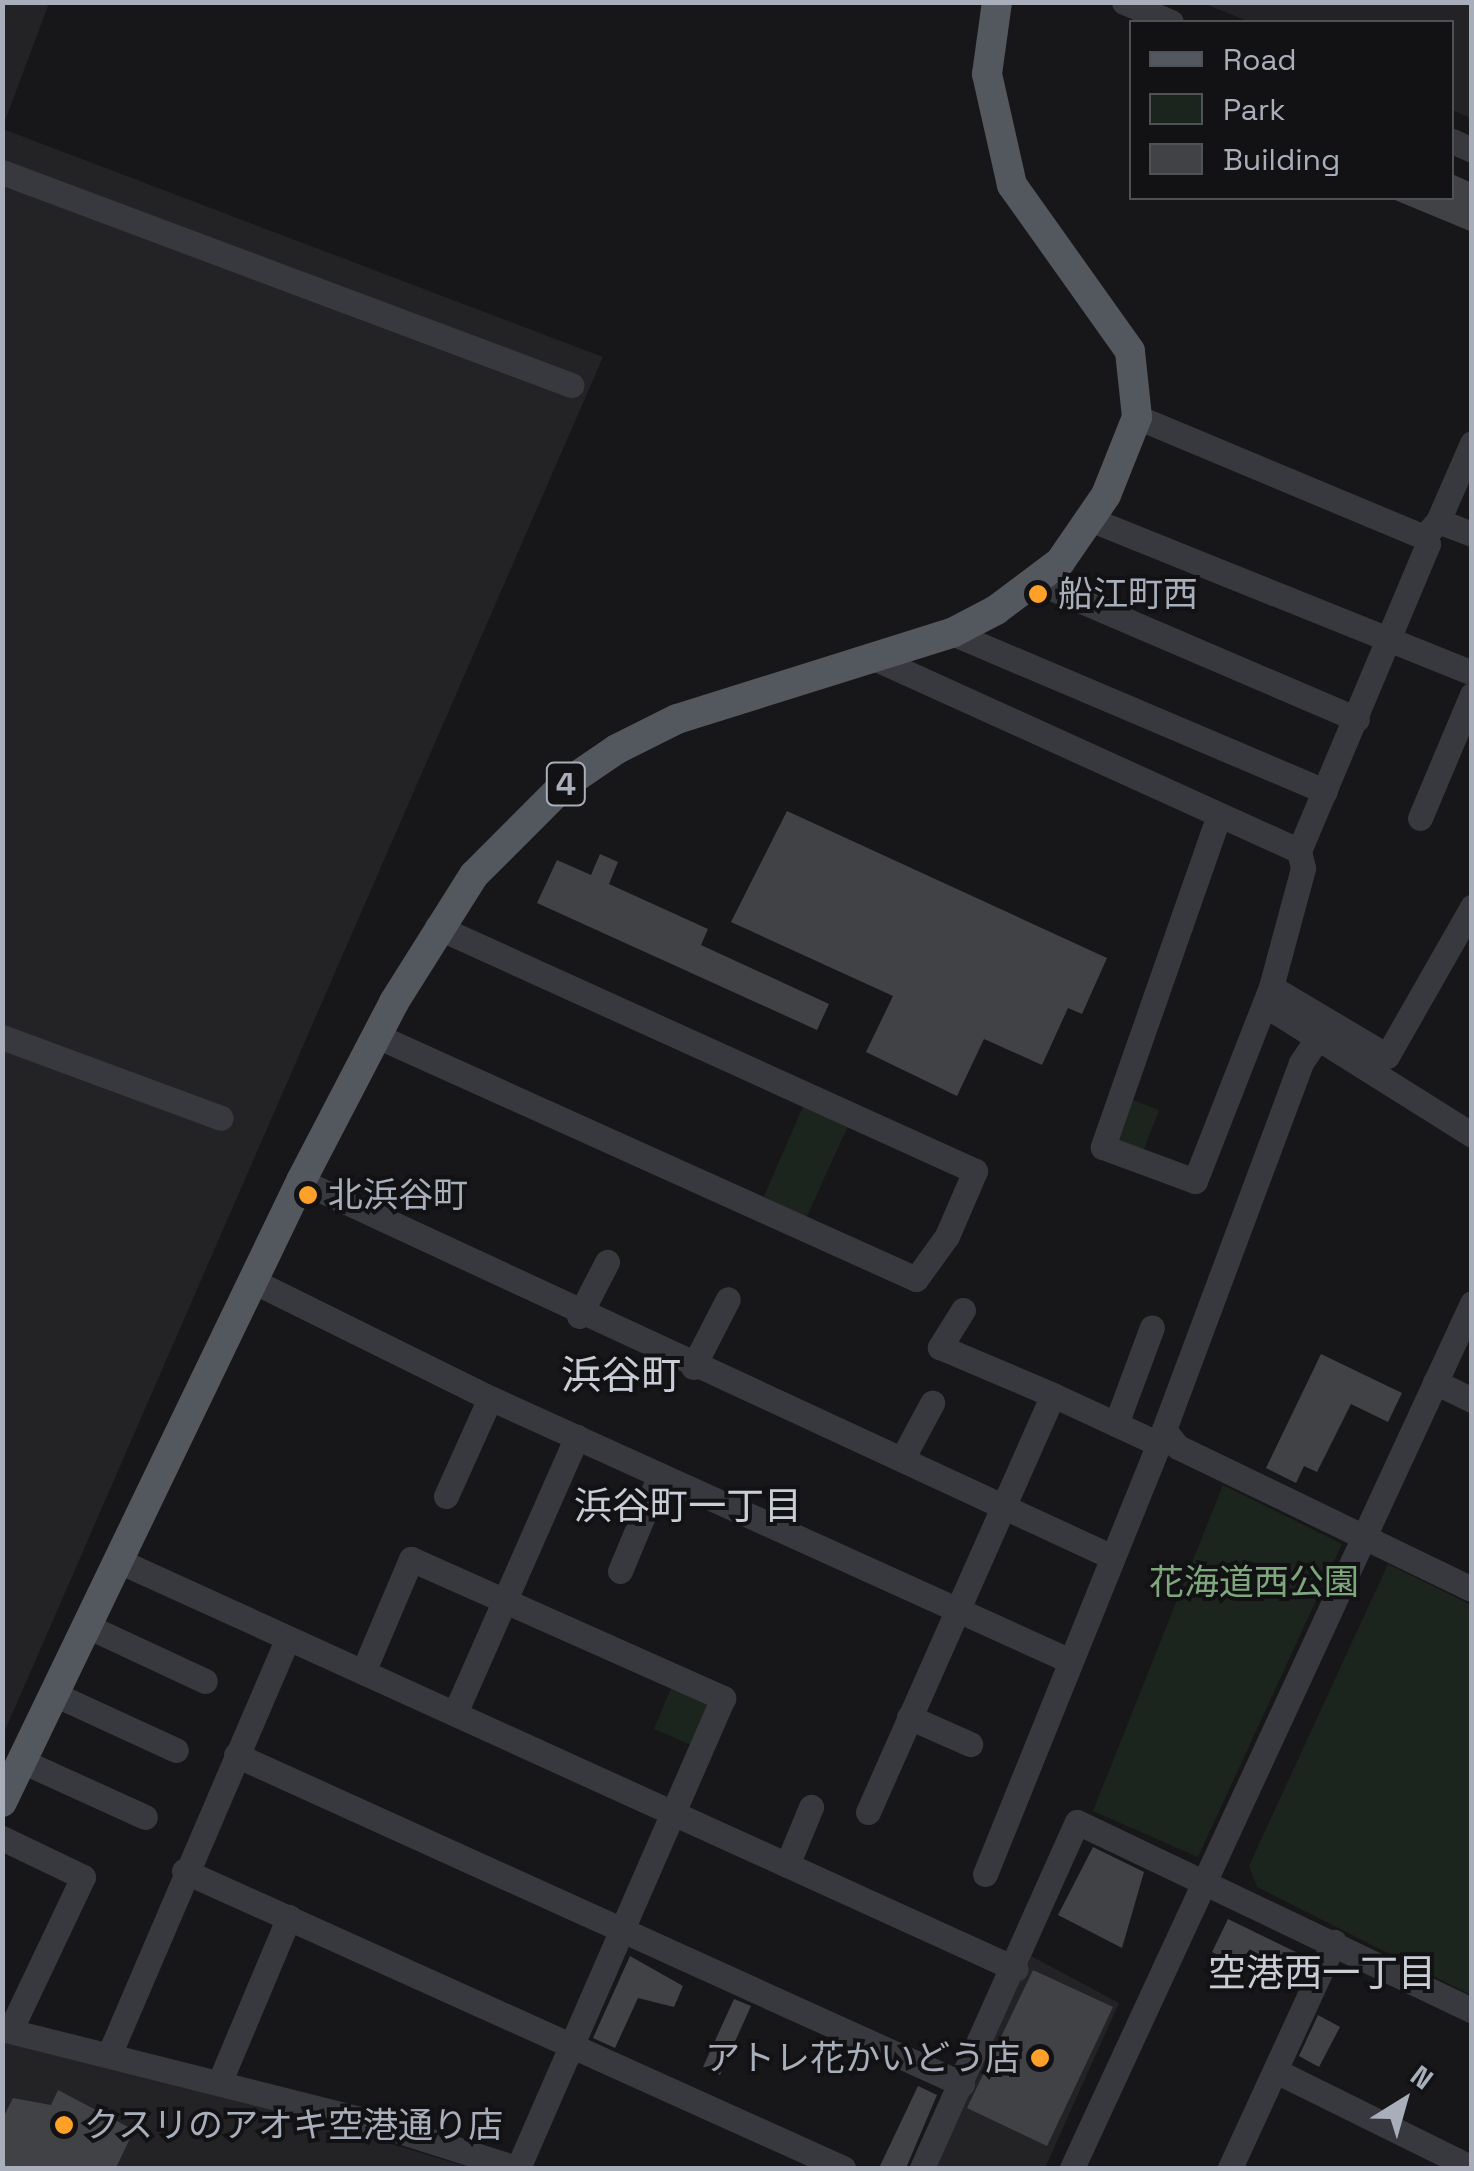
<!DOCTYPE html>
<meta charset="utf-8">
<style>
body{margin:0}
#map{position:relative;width:1474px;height:2171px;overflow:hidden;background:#171719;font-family:"Space Grotesk","Noto Sans JP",sans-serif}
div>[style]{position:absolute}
.built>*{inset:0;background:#232326}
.green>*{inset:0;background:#1c251d}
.building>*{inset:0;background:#414246}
.minor>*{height:25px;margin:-12.5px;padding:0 12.5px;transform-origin:12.5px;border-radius:12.5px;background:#37393f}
.major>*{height:30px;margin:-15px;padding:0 15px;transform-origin:15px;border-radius:15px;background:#53575e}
.dots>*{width:28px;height:28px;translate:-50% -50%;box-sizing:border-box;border:5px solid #121214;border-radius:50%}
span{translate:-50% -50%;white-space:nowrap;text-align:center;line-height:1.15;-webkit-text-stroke:8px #121214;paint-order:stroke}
.shield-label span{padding:2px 8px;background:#121214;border:2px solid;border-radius:8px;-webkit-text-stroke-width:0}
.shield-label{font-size:32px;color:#a8afba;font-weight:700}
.poi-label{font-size:35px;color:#a8afba}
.left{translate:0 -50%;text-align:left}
.right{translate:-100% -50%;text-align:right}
.park-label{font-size:35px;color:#7fa77d}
.neighbourhood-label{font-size:38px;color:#c9ced6}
.quarter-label{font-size:40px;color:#c9ced6}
.frame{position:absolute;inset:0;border:5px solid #a8afba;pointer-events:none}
.legend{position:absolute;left:1129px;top:20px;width:325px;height:180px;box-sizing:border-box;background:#121214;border:2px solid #4e5156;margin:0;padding:12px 18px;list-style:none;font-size:30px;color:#a8afba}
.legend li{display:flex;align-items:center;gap:20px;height:50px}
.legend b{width:50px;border:2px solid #4e5156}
.north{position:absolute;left:1354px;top:2051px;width:100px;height:100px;-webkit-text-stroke:8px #121214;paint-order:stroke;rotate:37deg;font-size:28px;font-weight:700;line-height:40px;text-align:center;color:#a8afba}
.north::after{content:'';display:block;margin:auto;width:35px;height:45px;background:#a8afba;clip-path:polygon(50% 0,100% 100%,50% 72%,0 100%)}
</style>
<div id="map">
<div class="built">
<div style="clip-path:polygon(3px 2px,49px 3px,3px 126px,2px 3px)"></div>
<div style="clip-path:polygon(1203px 3px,1471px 3px,1471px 118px,1452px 110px,1452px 22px,1250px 22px)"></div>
<div style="clip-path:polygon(3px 129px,603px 357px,3px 1735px)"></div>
<div style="clip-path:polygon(1031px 1956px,1119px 2003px,1045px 2168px,933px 2168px)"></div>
<div style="clip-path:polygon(2px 2040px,305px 2118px,471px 2168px,3px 2168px)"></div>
</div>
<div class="green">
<div style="clip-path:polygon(808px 1095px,853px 1115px,802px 1227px,759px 1208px)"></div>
<div style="clip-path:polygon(1127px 1098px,1159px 1110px,1141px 1157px,1110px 1145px)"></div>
<div style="clip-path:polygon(1223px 1485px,1342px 1544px,1198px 1857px,1093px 1811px)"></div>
<div style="clip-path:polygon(1388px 1564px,1471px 1605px,1471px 1995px,1257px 1887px,1249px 1866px)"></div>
<div style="clip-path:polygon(674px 1681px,717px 1699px,696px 1747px,654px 1729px)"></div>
</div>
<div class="building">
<div style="clip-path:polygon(1452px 174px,1472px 183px,1472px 232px,1390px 198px,1452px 198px)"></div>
<div style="clip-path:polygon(787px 811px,1107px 958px,1082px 1014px,1068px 1008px,1042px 1065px,984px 1039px,957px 1096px,866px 1052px,893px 996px,731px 922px)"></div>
<div style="clip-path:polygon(600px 854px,618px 862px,609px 884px,708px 929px,701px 945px,829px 1004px,817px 1030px,537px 903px,557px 860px,591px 875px)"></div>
<div style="clip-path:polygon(1321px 1354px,1402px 1393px,1388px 1422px,1351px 1404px,1317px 1472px,1304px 1466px,1296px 1483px,1266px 1468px)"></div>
<div style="clip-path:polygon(1093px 1847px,1144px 1872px,1122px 1948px,1058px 1915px)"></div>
<div style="clip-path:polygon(1228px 1919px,1302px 1955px,1285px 1988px,1212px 1952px)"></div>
<div style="clip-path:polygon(630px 1956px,683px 1986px,674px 2007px,638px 1998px,615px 2048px,593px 2038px)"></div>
<div style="clip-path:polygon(1033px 1970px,1113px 2007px,1047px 2146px,967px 2108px)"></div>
<div style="clip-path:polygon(734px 1999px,751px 2006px,720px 2075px,703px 2067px)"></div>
<div style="clip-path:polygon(1318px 2015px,1340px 2027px,1319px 2067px,1299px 2056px)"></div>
<div style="clip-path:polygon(918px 2086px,937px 2095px,906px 2168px,879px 2168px)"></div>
<div style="clip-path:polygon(58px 2090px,134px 2130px,116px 2168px,2px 2168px,2px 2120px,13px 2098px,51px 2105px)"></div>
</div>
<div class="minor">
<div style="left:1124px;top:2px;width:51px;rotate:23.1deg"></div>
<div style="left:1452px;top:141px;width:22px;rotate:24deg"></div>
<div style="left:2px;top:172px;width:608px;rotate:20.52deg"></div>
<div style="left:1137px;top:417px;width:311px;rotate:22.7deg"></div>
<div style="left:1092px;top:520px;width:410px;rotate:21.9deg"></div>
<div style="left:1438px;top:521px;width:36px;rotate:21deg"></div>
<div style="left:1037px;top:582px;width:348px;rotate:23.2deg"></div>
<div style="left:952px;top:633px;width:405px;rotate:23deg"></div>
<div style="left:872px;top:657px;width:469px;rotate:24.4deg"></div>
<div style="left:1219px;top:815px;width:352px;rotate:109.3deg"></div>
<div style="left:1103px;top:1147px;width:98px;rotate:20.3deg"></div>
<div style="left:1195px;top:1181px;width:208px;rotate:-68.6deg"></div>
<div style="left:1271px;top:987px;width:123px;rotate:-74.9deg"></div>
<div style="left:1303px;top:868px;width:17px;rotate:-103deg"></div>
<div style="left:1299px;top:851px;width:333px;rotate:-67.2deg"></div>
<div style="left:1428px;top:544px;width:8px;rotate:-120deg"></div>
<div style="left:1424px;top:537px;width:21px;rotate:-49deg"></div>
<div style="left:1438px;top:521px;width:85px;rotate:-66.4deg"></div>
<div style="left:1420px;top:818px;width:134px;rotate:-67.2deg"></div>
<div style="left:1271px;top:987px;width:135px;rotate:30.7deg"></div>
<div style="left:1387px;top:1056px;width:172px;rotate:-60.3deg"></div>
<div style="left:1265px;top:1005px;width:244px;rotate:32.1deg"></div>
<div style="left:377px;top:1036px;width:591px;rotate:24.27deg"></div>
<div style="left:916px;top:1279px;width:53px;rotate:-54.2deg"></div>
<div style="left:947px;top:1236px;width:71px;rotate:-66.7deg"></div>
<div style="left:975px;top:1171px;width:591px;rotate:-155.6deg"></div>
<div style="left:2px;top:1037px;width:233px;rotate:20.3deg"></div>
<div style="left:1317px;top:1039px;width:29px;rotate:124deg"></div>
<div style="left:1301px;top:1063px;width:392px;rotate:110.5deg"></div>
<div style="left:1164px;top:1430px;width:22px;rotate:51deg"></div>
<div style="left:1178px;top:1447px;width:326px;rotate:25.8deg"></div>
<div style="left:301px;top:1181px;width:892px;rotate:24.87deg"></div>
<div style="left:253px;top:1281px;width:264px;rotate:26.3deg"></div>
<div style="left:490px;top:1398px;width:632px;rotate:24.38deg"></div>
<div style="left:963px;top:1310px;width:44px;rotate:121.9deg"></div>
<div style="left:940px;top:1347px;width:123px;rotate:23deg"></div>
<div style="left:579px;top:1316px;width:61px;rotate:-62.6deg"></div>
<div style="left:693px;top:1367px;width:76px;rotate:-62.8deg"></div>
<div style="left:1435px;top:1382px;width:41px;rotate:25.9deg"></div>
<div style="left:1116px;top:1424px;width:103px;rotate:-69.6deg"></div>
<div style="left:902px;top:1459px;width:64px;rotate:-61.8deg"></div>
<div style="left:446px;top:1496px;width:107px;rotate:-65.8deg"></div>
<div style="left:119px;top:1561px;width:985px;rotate:24.46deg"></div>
<div style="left:620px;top:1571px;width:104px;rotate:-67.4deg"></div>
<div style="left:87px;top:1626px;width:130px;rotate:25deg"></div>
<div style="left:363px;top:1672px;width:123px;rotate:-67deg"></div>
<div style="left:411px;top:1559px;width:342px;rotate:24deg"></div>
<div style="left:723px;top:1698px;width:513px;rotate:113.57deg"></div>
<div style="left:54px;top:1694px;width:134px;rotate:24.7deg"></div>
<div style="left:455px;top:1713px;width:302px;rotate:-66.2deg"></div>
<div style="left:909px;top:1717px;width:67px;rotate:23.9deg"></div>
<div style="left:236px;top:1755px;width:797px;rotate:24.38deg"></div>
<div style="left:22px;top:1761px;width:135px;rotate:24.5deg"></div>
<div style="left:868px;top:1812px;width:456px;rotate:-66.1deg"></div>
<div style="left:1053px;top:1395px;width:117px;rotate:24.8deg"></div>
<div style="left:2px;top:1838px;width:90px;rotate:25.7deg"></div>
<div style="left:83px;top:1877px;width:170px;rotate:115.4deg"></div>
<div style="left:787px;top:1865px;width:63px;rotate:-67.5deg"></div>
<div style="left:184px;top:1871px;width:723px;rotate:24.26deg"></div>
<div style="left:985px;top:1874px;width:479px;rotate:-68deg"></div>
<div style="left:2px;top:2029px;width:381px;rotate:14.1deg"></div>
<div style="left:371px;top:2122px;width:152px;rotate:17.6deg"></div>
<div style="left:109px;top:2055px;width:452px;rotate:-66.8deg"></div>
<div style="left:1276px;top:2071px;width:219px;rotate:26.3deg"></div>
<div style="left:220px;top:2081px;width:178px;rotate:-67.2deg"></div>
<div style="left:922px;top:2168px;width:379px;rotate:-65.9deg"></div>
<div style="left:1077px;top:1822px;width:437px;rotate:25.5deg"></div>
<div style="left:1072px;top:2168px;width:953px;rotate:-65.18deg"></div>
<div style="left:1230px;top:2168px;width:249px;rotate:-65.3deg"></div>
</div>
<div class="major">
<div style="left:2px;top:1802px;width:689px;rotate:-64.29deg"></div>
<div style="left:301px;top:1181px;width:202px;rotate:-62.5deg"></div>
<div style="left:394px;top:1002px;width:150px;rotate:-57.8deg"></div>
<div style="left:474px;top:875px;width:127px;rotate:-45deg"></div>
<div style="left:564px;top:785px;width:64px;rotate:-34.2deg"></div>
<div style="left:617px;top:749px;width:67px;rotate:-26.6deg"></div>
<div style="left:677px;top:719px;width:288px;rotate:-17.4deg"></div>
<div style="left:952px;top:633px;width:50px;rotate:-27.6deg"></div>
<div style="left:996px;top:610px;width:80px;rotate:-36.9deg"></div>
<div style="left:1060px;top:562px;width:81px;rotate:-55.5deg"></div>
<div style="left:1106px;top:495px;width:84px;rotate:-68.3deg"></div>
<div style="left:1137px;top:417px;width:66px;rotate:-96.1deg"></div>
<div style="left:1130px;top:351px;width:204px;rotate:-125.4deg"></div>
<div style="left:1012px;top:185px;width:114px;rotate:-102.7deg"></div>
<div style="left:987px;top:74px;width:73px;rotate:-82.1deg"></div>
</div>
<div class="dots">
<div style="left:1038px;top:594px;background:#ffa029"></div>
<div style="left:308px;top:1195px;background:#ffa029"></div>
<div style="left:1040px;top:2058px;background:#ffa029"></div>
<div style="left:64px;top:2125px;background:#ffa029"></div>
</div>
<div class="shield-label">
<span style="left:566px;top:784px">4</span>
</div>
<div class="poi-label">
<span class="left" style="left:1058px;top:594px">船江町西</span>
<span class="left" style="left:328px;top:1195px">北浜谷町</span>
<span class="right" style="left:1020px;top:2058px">アトレ花かいどう店</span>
<span class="left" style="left:84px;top:2125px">クスリのアオキ空港通り店</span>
</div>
<div class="park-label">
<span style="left:1254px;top:1582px">花海道西公園</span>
</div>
<div class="neighbourhood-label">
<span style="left:688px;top:1507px">浜谷町一丁目</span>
<span style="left:1322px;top:1974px">空港西一丁目</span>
</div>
<div class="quarter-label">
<span style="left:621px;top:1376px">浜谷町</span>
</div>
<div class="frame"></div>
<ul class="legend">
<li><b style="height:12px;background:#53575e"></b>Road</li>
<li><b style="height:28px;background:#1c251d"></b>Park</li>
<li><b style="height:28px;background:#414246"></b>Building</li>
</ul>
<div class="north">N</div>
</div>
